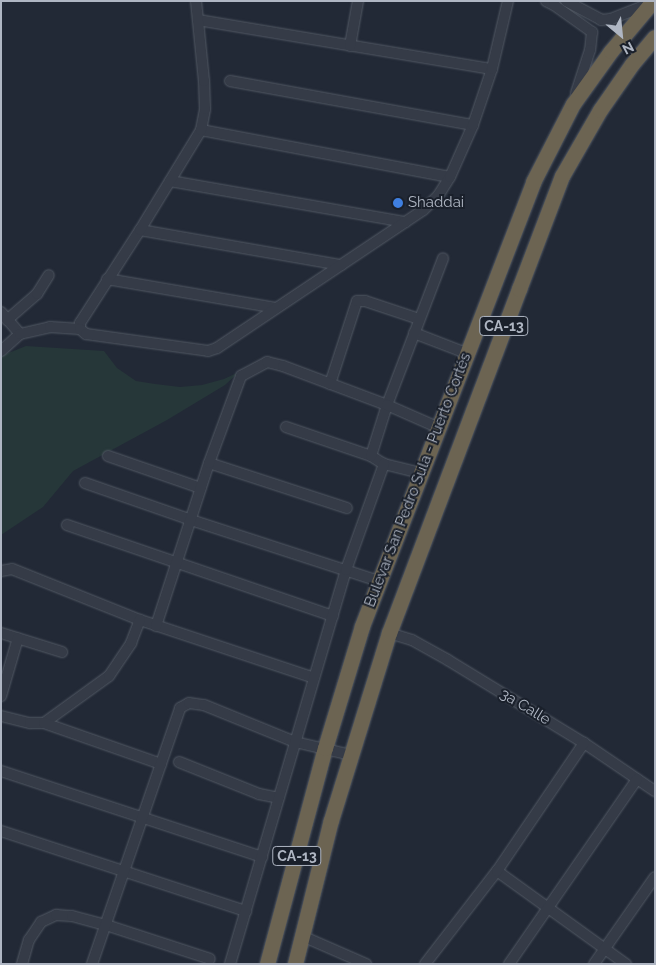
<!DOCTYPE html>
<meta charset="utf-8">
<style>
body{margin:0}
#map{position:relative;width:656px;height:965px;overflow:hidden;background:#222936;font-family:Raleway,sans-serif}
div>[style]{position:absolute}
.green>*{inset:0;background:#263739}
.roads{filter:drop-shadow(0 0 1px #525964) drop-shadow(0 0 1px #525964)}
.minor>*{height:10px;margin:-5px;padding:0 5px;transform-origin:5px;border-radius:5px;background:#353b47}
.highway>*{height:15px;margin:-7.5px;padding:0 7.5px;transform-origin:7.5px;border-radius:7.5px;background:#6c6452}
.dots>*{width:14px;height:14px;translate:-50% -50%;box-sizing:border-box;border:2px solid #1a202b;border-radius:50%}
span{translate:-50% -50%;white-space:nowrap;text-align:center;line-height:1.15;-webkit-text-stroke:4px #1a202b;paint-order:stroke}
.shield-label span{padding:1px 4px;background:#1a202b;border:1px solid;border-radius:4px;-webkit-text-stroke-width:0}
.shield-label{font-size:14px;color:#afb6c3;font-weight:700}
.poi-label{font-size:15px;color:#afb6c3}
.left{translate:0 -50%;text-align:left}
.street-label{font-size:15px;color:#afb6c3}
.frame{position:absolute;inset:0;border:2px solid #afb6c3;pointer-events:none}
.north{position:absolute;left:596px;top:10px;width:50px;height:50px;-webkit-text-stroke:4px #1a202b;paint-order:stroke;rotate:152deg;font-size:14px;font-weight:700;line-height:20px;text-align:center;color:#afb6c3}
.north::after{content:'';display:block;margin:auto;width:18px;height:22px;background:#afb6c3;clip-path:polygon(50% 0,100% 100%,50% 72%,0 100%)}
</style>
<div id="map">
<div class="green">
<div style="clip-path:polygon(26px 346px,104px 351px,117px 368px,136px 381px,155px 384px,180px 387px,202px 385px,224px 379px,239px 372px,225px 385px,167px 420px,73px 471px,43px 507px,1px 535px,1px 356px)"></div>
</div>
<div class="roads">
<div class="minor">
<div style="left:546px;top:1px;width:9px;rotate:27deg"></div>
<div style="left:554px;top:5px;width:47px;rotate:35.4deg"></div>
<div style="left:592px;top:32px;width:18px;rotate:96deg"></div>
<div style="left:590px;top:50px;width:45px;rotate:108deg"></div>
<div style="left:566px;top:1px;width:40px;rotate:28deg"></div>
<div style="left:601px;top:20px;width:10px;rotate:-6deg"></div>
<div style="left:611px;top:19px;width:41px;rotate:-21.5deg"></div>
<div style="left:198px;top:20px;width:298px;rotate:9.5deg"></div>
<div style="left:350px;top:46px;width:46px;rotate:-79.9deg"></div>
<div style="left:230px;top:81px;width:247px;rotate:10.3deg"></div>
<div style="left:201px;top:130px;width:253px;rotate:10.7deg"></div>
<div style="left:170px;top:181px;width:239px;rotate:9.9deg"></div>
<div style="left:140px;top:230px;width:204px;rotate:9.9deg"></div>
<div style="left:107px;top:279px;width:171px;rotate:9.7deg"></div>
<div style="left:1px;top:312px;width:29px;rotate:49deg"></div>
<div style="left:7px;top:320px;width:40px;rotate:-41deg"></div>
<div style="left:37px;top:294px;width:22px;rotate:-58deg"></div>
<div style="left:80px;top:329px;width:6px;rotate:-90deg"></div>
<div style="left:80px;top:323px;width:111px;rotate:-57.2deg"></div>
<div style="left:140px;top:230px;width:117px;rotate:-58.6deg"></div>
<div style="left:201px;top:130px;width:21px;rotate:-79deg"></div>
<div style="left:205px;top:109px;width:28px;rotate:-92deg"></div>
<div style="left:204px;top:81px;width:80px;rotate:-95.7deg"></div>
<div style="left:414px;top:333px;width:56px;rotate:21deg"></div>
<div style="left:1px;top:351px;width:25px;rotate:-42deg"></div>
<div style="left:20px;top:334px;width:31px;rotate:-13deg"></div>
<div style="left:50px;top:327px;width:30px;rotate:4deg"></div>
<div style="left:80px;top:329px;width:8px;rotate:40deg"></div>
<div style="left:86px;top:334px;width:123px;rotate:7.9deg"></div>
<div style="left:208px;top:351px;width:9px;rotate:-18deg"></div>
<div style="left:217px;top:348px;width:248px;rotate:-33.8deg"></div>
<div style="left:423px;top:210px;width:21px;rotate:-43deg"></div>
<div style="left:438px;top:196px;width:22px;rotate:-58deg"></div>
<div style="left:450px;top:177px;width:57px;rotate:-66.1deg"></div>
<div style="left:473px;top:125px;width:59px;rotate:-71.3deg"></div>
<div style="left:492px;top:69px;width:70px;rotate:-76.8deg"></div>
<div style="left:330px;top:384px;width:87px;rotate:-72deg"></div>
<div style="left:357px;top:301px;width:8px"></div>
<div style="left:365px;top:301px;width:57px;rotate:18.4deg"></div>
<div style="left:286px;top:427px;width:90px;rotate:18.8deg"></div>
<div style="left:371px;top:456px;width:15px;rotate:32deg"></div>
<div style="left:384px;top:464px;width:36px;rotate:14deg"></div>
<div style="left:108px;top:456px;width:98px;rotate:19deg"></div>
<div style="left:371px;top:456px;width:53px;rotate:-72.6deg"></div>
<div style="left:387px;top:405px;width:157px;rotate:-69.1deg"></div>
<div style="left:209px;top:463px;width:145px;rotate:18.1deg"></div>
<div style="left:85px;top:483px;width:112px;rotate:19.2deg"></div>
<div style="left:191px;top:520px;width:198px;rotate:18deg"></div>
<div style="left:67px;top:525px;width:281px;rotate:18.9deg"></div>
<div style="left:1px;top:571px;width:11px;rotate:-10deg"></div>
<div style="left:12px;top:569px;width:138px;rotate:21.7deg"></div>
<div style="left:140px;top:620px;width:183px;rotate:18.4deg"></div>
<div style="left:156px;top:626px;width:171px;rotate:-72deg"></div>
<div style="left:209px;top:463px;width:93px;rotate:-69.8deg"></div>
<div style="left:241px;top:376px;width:30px;rotate:-28deg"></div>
<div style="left:267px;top:362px;width:16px;rotate:14deg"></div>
<div style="left:283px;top:366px;width:111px;rotate:20.6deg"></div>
<div style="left:387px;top:405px;width:55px;rotate:23.7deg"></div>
<div style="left:1px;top:633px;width:64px;rotate:17.3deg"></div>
<div style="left:389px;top:633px;width:24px;rotate:17deg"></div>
<div style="left:412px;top:640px;width:41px;rotate:29.1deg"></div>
<div style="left:448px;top:660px;width:159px;rotate:31.4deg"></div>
<div style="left:584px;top:743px;width:86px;rotate:34.1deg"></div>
<div style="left:1px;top:696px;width:60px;rotate:-73.7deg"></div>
<div style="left:1px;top:716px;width:30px;rotate:14deg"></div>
<div style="left:30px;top:723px;width:14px"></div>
<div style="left:44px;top:723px;width:80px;rotate:-35.9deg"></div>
<div style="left:109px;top:676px;width:40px;rotate:-56deg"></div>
<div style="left:131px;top:643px;width:25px;rotate:-69deg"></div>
<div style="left:44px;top:723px;width:124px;rotate:19.3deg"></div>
<div style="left:179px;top:762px;width:86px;rotate:21.8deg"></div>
<div style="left:259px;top:794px;width:20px;rotate:11deg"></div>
<div style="left:1px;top:771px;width:275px;rotate:18.2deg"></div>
<div style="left:1px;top:831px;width:258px;rotate:18.1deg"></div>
<div style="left:497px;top:871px;width:159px;rotate:35.8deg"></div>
<div style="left:302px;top:936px;width:70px;rotate:23.6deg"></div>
<div style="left:22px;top:964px;width:25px;rotate:-74deg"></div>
<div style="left:29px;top:940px;width:22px;rotate:-56deg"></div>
<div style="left:41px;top:922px;width:17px;rotate:-25deg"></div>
<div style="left:56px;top:915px;width:16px;rotate:4deg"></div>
<div style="left:72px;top:916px;width:35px;rotate:15deg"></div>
<div style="left:106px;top:925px;width:109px;rotate:18.1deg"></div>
<div style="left:92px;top:964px;width:271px;rotate:-71deg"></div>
<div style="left:180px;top:708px;width:10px;rotate:-29deg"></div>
<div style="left:189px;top:703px;width:15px;rotate:8deg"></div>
<div style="left:204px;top:705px;width:98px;rotate:22.1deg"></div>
<div style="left:295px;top:742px;width:57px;rotate:13.1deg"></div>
<div style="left:230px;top:964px;width:411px;rotate:-73.6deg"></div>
<div style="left:346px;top:570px;width:113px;rotate:-70.3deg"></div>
<div style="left:425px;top:964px;width:118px;rotate:-52.3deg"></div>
<div style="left:497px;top:871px;width:155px;rotate:-55.8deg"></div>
<div style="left:509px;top:964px;width:225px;rotate:-55.3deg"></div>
<div style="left:594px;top:964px;width:106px;rotate:-55deg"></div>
</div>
<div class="highway">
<div style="left:267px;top:964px;width:224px;rotate:-75deg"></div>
<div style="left:325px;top:748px;width:127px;rotate:-73.1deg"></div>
<div style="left:362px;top:626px;width:476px;rotate:-68.9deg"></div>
<div style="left:533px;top:182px;width:88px;rotate:-62.9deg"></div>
<div style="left:573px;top:104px;width:65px;rotate:-54.4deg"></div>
<div style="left:611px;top:51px;width:65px;rotate:-50deg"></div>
<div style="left:295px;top:964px;width:148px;rotate:-76deg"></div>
<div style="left:331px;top:820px;width:196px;rotate:-72.8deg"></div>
<div style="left:389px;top:633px;width:368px;rotate:-69.3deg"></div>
<div style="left:519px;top:289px;width:121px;rotate:-69.2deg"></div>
<div style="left:562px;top:176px;width:76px;rotate:-60.1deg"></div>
<div style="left:600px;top:110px;width:56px;rotate:-55.2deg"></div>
<div style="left:632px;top:64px;width:35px;rotate:-50deg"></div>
</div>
</div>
<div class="dots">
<div style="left:398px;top:203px;background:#3f7fe0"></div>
</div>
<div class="shield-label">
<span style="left:504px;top:326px">CA-13</span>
<span style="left:297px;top:856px">CA-13</span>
</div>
<div class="poi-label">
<span class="left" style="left:408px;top:203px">Shaddai</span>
</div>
<div class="street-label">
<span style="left:418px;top:480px;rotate:-69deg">Bulevar San Pedro Sula - Puerto Cortés</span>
<span style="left:525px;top:707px;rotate:31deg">3a Calle</span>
</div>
<div class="frame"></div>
<div class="north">N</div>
</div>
